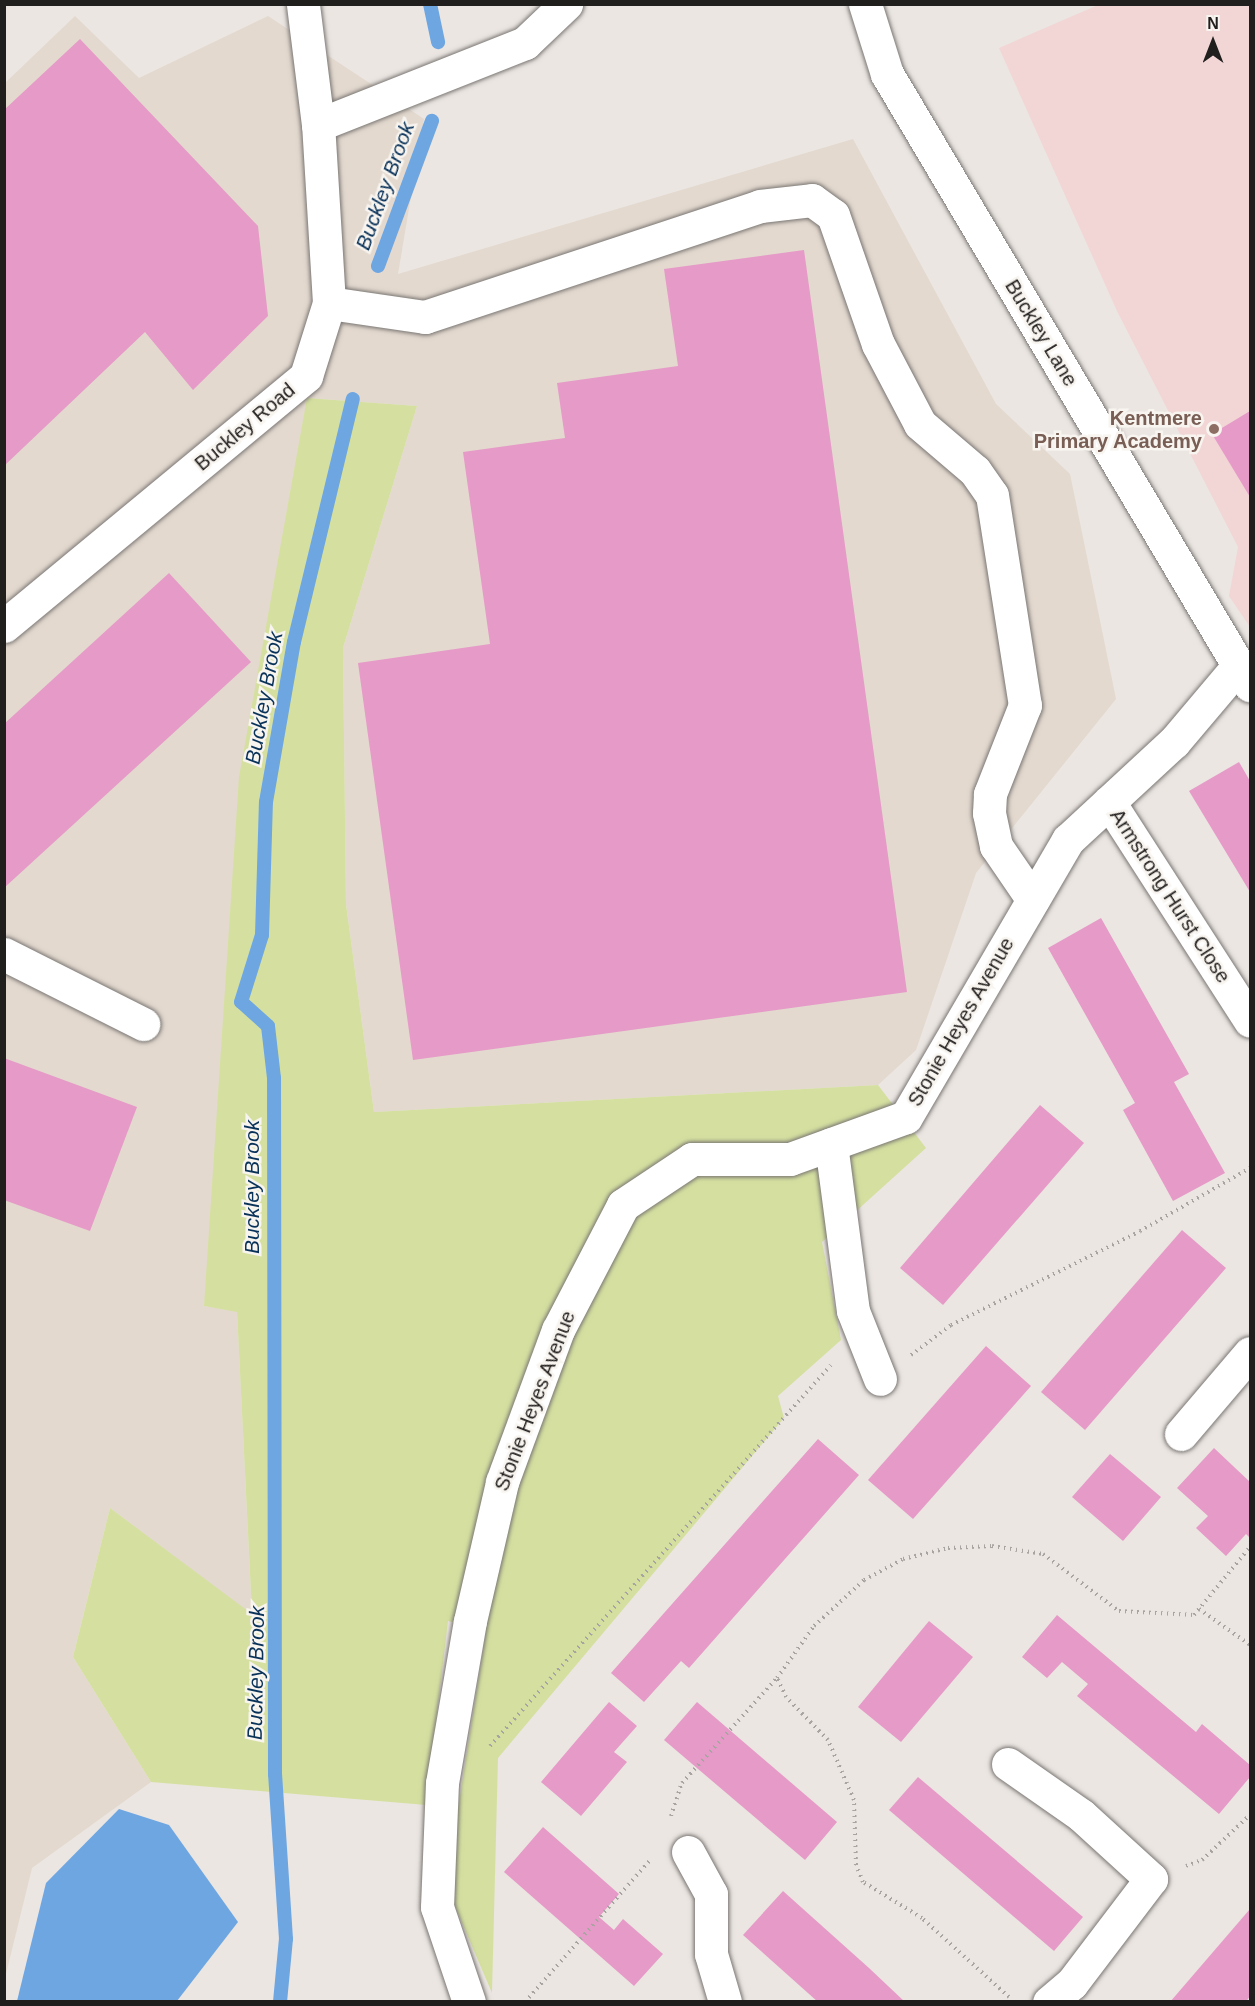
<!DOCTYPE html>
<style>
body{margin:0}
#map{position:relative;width:1255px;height:2006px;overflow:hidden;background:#ebe6e2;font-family:Helvetica,sans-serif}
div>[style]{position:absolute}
.built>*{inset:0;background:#e3d9cf}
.education>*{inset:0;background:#f1d6d5}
.green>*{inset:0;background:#d5e0a0}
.water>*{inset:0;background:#6ea6e2}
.stream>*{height:14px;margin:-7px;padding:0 7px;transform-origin:7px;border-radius:7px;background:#6ea6e2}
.building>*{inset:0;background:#e69ac7}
.path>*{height:4px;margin-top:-2px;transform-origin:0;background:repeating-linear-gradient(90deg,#a8a4a1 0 1.5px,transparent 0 6px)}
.roads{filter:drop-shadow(0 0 2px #7a7673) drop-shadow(0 0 2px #7a7673)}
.minor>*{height:33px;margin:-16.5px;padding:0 16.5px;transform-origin:16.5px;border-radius:16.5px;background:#fff}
.dots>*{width:16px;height:16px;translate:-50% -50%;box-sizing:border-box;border:3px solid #f8f4ef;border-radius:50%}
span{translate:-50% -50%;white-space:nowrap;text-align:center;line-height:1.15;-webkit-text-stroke:5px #f8f4ef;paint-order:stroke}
.street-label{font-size:20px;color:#211f1e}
.education-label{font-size:20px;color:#785e54;font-weight:700}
.right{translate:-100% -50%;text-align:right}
.water-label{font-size:21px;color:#093259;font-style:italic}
.frame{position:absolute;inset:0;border:6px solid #211f1e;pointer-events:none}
.north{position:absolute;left:1183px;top:12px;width:60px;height:60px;-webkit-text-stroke:4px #f8f4ef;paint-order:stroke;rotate:0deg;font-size:16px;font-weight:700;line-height:24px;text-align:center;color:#211f1e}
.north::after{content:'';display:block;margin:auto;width:21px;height:27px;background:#211f1e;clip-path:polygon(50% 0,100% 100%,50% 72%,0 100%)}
</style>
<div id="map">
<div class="built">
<div style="clip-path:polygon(75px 16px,139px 78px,268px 16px,424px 119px,398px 274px,853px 139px,996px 404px,1070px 474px,1116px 699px,976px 873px,916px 1050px,878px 1085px,374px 1112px,346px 904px,343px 648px,417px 406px,307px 398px,204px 1306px,237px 1311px,252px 1615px,110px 1508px,73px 1657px,151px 1782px,32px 1868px,5px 1978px,5px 83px)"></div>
</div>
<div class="education">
<div style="clip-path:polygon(1098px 5px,1250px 5px,1250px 627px,1229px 596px,1238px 547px,1117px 311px,999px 48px)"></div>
</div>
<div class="green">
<div style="clip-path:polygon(307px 398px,417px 406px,343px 648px,346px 904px,374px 1112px,878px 1085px,926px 1148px,822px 1242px,841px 1340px,778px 1396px,784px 1418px,498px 1758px,492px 1993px,454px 1904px,458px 1809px,486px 1631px,448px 1621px,426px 1805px,151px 1782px,73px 1657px,110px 1508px,252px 1614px,237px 1312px,204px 1306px,239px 777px)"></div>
</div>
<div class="water">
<div style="clip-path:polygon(119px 1809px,169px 1825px,238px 1922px,177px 2001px,17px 2001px,46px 1883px)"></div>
</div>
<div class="stream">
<div style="left:430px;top:4px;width:39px;rotate:78deg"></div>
<div style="left:378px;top:266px;width:155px;rotate:-69.6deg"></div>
<div style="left:280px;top:2002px;width:63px;rotate:-84.6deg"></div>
<div style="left:286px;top:1939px;width:165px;rotate:-93.8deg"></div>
<div style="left:275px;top:1774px;width:696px;rotate:-90.08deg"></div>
<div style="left:274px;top:1078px;width:52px;rotate:-96.6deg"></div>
<div style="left:268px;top:1026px;width:36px;rotate:-138deg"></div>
<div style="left:241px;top:1002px;width:70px;rotate:-72.6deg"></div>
<div style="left:262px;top:935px;width:133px;rotate:-88.3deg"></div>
<div style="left:266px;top:802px;width:162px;rotate:-80.1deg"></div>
<div style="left:294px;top:642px;width:250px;rotate:-76.4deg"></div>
</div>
<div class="building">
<div style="clip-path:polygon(80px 39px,258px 226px,268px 316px,193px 390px,145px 332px,4px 466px,4px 110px)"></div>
<div style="clip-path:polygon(804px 250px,907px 992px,413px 1060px,358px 663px,490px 644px,463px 452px,565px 438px,557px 383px,678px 366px,664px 269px)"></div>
<div style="clip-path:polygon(1250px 411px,1250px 497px,1212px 434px)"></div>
<div style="clip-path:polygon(169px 573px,251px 662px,4px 888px,4px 724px)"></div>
<div style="clip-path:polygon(1239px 762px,1250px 781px,1250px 892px,1189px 791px)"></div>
<div style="clip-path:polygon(1101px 918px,1189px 1074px,1174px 1082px,1225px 1173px,1173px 1201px,1123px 1110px,1135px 1103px,1048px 948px)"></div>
<div style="clip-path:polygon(4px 1058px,137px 1107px,90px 1231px,4px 1200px)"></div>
<div style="clip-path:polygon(1040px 1105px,1084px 1143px,943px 1305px,900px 1268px)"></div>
<div style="clip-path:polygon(1182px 1230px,1226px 1268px,1085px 1430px,1041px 1392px)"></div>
<div style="clip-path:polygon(986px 1346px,1031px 1386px,913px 1519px,868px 1480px)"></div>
<div style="clip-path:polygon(818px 1439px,859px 1475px,689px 1668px,681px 1661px,644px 1702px,611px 1673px)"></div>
<div style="clip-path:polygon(1214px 1448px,1250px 1482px,1250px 1538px,1246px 1534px,1226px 1556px,1196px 1528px,1208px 1516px,1177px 1488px)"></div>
<div style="clip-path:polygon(1110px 1454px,1161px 1497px,1123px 1541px,1072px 1497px)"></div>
<div style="clip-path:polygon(1057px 1615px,1196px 1732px,1202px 1724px,1250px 1765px,1250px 1777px,1219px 1814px,1077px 1696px,1088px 1684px,1062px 1662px,1047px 1678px,1022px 1657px)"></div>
<div style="clip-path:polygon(929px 1621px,973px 1657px,901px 1742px,858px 1707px)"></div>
<div style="clip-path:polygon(609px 1702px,637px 1726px,614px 1752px,627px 1762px,581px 1816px,541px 1782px)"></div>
<div style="clip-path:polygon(697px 1702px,837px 1822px,805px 1860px,664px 1740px)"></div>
<div style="clip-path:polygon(918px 1777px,1083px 1917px,1054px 1951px,889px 1810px)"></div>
<div style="clip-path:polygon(543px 1827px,619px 1894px,599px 1917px,614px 1930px,623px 1919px,663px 1954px,634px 1986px,504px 1872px)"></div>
<div style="clip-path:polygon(783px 1891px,869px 1968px,905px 2002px,818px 2002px,743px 1935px)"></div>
<div style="clip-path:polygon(1250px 1909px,1250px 1996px,1246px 2002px,1170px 2002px)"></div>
</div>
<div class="path">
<div style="left:616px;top:4px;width:3px"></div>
<div style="left:911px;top:1355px;width:50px;rotate:-36.9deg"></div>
<div style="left:951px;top:1325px;width:211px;rotate:-26.4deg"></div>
<div style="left:1140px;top:1231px;width:127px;rotate:-29.8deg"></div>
<div style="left:1199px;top:1609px;width:62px;rotate:35.2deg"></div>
<div style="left:490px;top:1746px;width:511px;rotate:-48.17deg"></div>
<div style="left:671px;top:1816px;width:35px;rotate:-72deg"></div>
<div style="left:682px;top:1783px;width:142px;rotate:-47.9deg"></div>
<div style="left:1186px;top:1866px;width:17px;rotate:-21deg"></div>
<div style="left:1202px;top:1860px;width:66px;rotate:-43.2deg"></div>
<div style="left:1009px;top:1997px;width:118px;rotate:-137.8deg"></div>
<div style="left:922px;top:1918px;width:69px;rotate:-148.6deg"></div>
<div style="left:863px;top:1882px;width:18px;rotate:-112deg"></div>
<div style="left:856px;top:1865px;width:65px;rotate:-91.8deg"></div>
<div style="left:854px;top:1800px;width:65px;rotate:-113.4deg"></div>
<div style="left:828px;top:1740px;width:60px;rotate:-134.3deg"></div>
<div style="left:786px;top:1697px;width:21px;rotate:-115deg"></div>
<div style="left:777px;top:1678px;width:64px;rotate:-54.6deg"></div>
<div style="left:814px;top:1626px;width:68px;rotate:-42.6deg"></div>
<div style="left:864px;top:1580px;width:44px;rotate:-28.3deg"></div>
<div style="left:903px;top:1559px;width:46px;rotate:-13.7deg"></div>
<div style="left:948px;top:1548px;width:44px;rotate:-2.6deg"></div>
<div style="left:992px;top:1546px;width:52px;rotate:8.9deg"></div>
<div style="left:1043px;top:1554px;width:95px;rotate:36.9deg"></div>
<div style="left:1119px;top:1611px;width:75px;rotate:3.1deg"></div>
<div style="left:1194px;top:1615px;width:88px;rotate:-50.5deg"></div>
<div style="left:525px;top:2002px;width:189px;rotate:-48.6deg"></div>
</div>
<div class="roads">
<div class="minor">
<div style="left:865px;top:4px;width:73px;rotate:72.6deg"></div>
<div style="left:887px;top:74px;width:711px;rotate:59.29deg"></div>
<div style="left:318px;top:125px;width:223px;rotate:-21.6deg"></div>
<div style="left:525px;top:43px;width:57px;rotate:-43.6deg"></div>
<div style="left:329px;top:303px;width:97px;rotate:8.3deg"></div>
<div style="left:425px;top:317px;width:353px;rotate:-18.3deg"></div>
<div style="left:760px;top:206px;width:52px;rotate:-6.6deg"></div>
<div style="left:812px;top:200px;width:26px;rotate:36deg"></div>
<div style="left:833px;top:215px;width:137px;rotate:70.8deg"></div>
<div style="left:878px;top:344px;width:90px;rotate:62.3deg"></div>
<div style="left:920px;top:424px;width:72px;rotate:40.5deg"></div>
<div style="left:975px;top:471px;width:29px;rotate:55deg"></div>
<div style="left:992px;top:495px;width:213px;rotate:81.1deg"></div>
<div style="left:1025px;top:705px;width:96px;rotate:111.5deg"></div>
<div style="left:990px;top:794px;width:19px;rotate:93deg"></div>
<div style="left:989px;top:813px;width:34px;rotate:78deg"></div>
<div style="left:996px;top:846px;width:65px;rotate:55.6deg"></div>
<div style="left:4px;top:626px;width:392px;rotate:-39.6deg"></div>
<div style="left:306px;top:376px;width:77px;rotate:-72.5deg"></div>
<div style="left:329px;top:303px;width:178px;rotate:-93.5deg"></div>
<div style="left:318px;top:125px;width:122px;rotate:-97.1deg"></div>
<div style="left:1109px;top:802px;width:260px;rotate:57.2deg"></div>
<div style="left:4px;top:954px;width:156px;rotate:26.7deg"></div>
<div style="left:831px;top:1144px;width:168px;rotate:82.5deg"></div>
<div style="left:853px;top:1311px;width:73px;rotate:68.3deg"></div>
<div style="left:1181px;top:1434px;width:106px;rotate:-49.6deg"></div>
<div style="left:1008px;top:1764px;width:89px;rotate:34.9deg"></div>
<div style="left:1081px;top:1815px;width:95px;rotate:42.4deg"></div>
<div style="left:1151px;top:1879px;width:131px;rotate:127.2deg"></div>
<div style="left:1072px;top:1983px;width:30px;rotate:140deg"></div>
<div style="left:688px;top:1852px;width:48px;rotate:61.3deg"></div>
<div style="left:711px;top:1894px;width:60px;rotate:90deg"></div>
<div style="left:711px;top:1954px;width:50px;rotate:73.7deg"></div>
<div style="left:469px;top:2002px;width:100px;rotate:-108.6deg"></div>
<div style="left:437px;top:1907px;width:124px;rotate:-87.7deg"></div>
<div style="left:442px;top:1783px;width:164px;rotate:-80.2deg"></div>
<div style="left:470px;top:1621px;width:143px;rotate:-77deg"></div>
<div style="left:502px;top:1482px;width:162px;rotate:-69.8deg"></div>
<div style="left:558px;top:1330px;width:141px;rotate:-62.5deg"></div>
<div style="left:623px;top:1205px;width:83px;rotate:-33.7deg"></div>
<div style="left:692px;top:1159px;width:98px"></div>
<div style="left:790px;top:1159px;width:123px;rotate:-19.9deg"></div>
<div style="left:906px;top:1117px;width:321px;rotate:-59.7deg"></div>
<div style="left:1068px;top:840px;width:144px;rotate:-42.8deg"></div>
<div style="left:1174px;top:742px;width:101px;rotate:-49.8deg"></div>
</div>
</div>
<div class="dots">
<div style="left:1214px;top:429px;background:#8d6e63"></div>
</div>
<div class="street-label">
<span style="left:1041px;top:333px;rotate:59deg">Buckley Lane</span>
<span style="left:245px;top:427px;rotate:-40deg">Buckley Road</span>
<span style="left:1170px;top:896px;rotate:57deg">Armstrong Hurst Close</span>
<span style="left:961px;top:1022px;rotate:-60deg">Stonie Heyes Avenue</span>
<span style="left:535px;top:1401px;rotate:-69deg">Stonie Heyes Avenue</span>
</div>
<div class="education-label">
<span class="right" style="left:1202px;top:430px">Kentmere<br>Primary Academy</span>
</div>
<div class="water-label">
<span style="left:385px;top:186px;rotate:-70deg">Buckley Brook</span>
<span style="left:264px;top:698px;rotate:-80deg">Buckley Brook</span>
<span style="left:252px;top:1187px;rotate:-90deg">Buckley Brook</span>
<span style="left:256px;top:1673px;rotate:-89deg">Buckley Brook</span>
</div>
<div class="frame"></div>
<div class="north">N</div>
</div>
